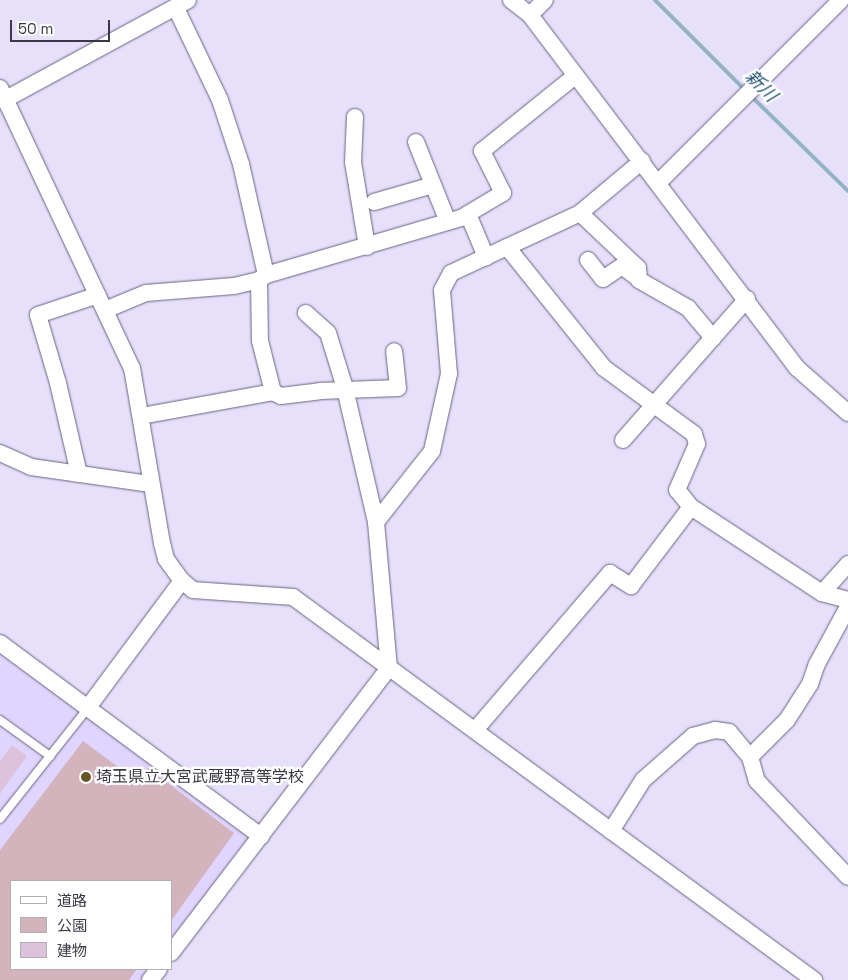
<!DOCTYPE html>
<meta charset="utf-8">
<style>
body{margin:0}
#map{position:relative;width:848px;height:980px;overflow:hidden;background:#e7e0fb;font-family:"Space Grotesk","Noto Sans JP",sans-serif}
div>[style]{position:absolute}
.built>*{inset:0;background:#e0d5fe}
.green>*{inset:0;background:#d3b4bd}
.stream>*{height:4px;margin:-2px;padding:0 2px;transform-origin:2px;border-radius:2px;background:#95b2c5}
.building>*{inset:0;background:#ddc2dc}
.roads{filter:drop-shadow(0 0 1px #6a6280) drop-shadow(0 0 1px #6a6280)}
.service>*{height:8px;margin:-4px;padding:0 4px;transform-origin:4px;border-radius:4px;background:#fff}
.minor>*{height:16px;margin:-8px;padding:0 8px;transform-origin:8px;border-radius:8px;background:#fff}
.dots>*{width:14px;height:14px;translate:-50% -50%;box-sizing:border-box;border:2px solid #fff;border-radius:50%}
span{translate:-50% -50%;white-space:nowrap;text-align:center;line-height:1.15;-webkit-text-stroke:4.5px #fff;paint-order:stroke}
.poi-label{font-size:16px;color:#3c3845}
.left{translate:0 -50%;text-align:left}
.water-label{font-size:18px;color:#1e516d;font-style:italic}
.legend{position:absolute;left:10px;top:880px;width:162px;height:90px;box-sizing:border-box;background:#fff;border:1px solid #b1afb5;margin:0;padding:6px 9px;list-style:none;font-size:15px;color:#3c3845}
.legend li{display:flex;align-items:center;gap:10px;height:25px}
.legend b{width:25px;border:1px solid #b1afb5}
.scale{position:absolute;left:10px;top:20px;width:100px;height:22px;box-sizing:border-box;border:2px solid #3c3845;border-top:0;padding-left:6px;font-size:15px;line-height:18px;white-space:nowrap;color:#3c3845;-webkit-text-stroke:4px #fff;paint-order:stroke}
</style>
<div id="map">
<div class="built">
<div style="clip-path:polygon(0 647px,249px 837px,171px 941px,171px 881px,11px 881px,11px 969px,150px 969px,142px 980px,0 980px)"></div>
</div>
<div class="green">
<div style="clip-path:polygon(83px 741px,137px 781px,148px 768px,234px 833px,171px 921px,171px 881px,11px 881px,11px 969px,137px 969px,129px 980px,0 980px,0 850px)"></div>
</div>
<div class="stream">
<div style="left:655px;top:0;width:127px;rotate:45deg"></div>
<div style="left:750px;top:95px;width:137px;rotate:44.4deg"></div>
</div>
<div class="building">
<div style="clip-path:polygon(12px 745px,27px 756px,0 793px,0 761px)"></div>
</div>
<div class="roads">
<div class="service">
<div style="left:0;top:720px;width:62px;rotate:35.8deg"></div>
<div style="left:0;top:819px;width:142px;rotate:-51.6deg"></div>
</div>
<div class="minor">
<div style="left:511px;top:0;width:24px;rotate:38deg"></div>
<div style="left:530px;top:15px;width:443px;rotate:52.9deg"></div>
<div style="left:797px;top:368px;width:68px;rotate:41.4deg"></div>
<div style="left:530px;top:15px;width:21px;rotate:-45deg"></div>
<div style="left:0;top:88px;width:310px;rotate:64.8deg"></div>
<div style="left:132px;top:368px;width:178px;rotate:80.3deg"></div>
<div style="left:162px;top:543px;width:16px;rotate:76deg"></div>
<div style="left:166px;top:559px;width:27px;rotate:54deg"></div>
<div style="left:182px;top:581px;width:14px;rotate:39deg"></div>
<div style="left:193px;top:590px;width:100px;rotate:4deg"></div>
<div style="left:293px;top:597px;width:647px;rotate:36.32deg"></div>
<div style="left:6px;top:99px;width:207px;rotate:-28.5deg"></div>
<div style="left:355px;top:117px;width:45px;rotate:92.5deg"></div>
<div style="left:353px;top:162px;width:86px;rotate:80.6deg"></div>
<div style="left:416px;top:142px;width:86px;rotate:68.2deg"></div>
<div style="left:659px;top:182px;width:257px;rotate:-45deg"></div>
<div style="left:374px;top:202px;width:61px;rotate:-16.1deg"></div>
<div style="left:580px;top:213px;width:80px;rotate:43.5deg"></div>
<div style="left:638px;top:268px;width:12px;rotate:85deg"></div>
<div style="left:639px;top:280px;width:56px;rotate:29.7deg"></div>
<div style="left:688px;top:308px;width:39px;rotate:50deg"></div>
<div style="left:468px;top:214px;width:47px;rotate:67.3deg"></div>
<div style="left:588px;top:260px;width:24px;rotate:52deg"></div>
<div style="left:603px;top:279px;width:23px;rotate:-34deg"></div>
<div style="left:622px;top:266px;width:20px;rotate:37deg"></div>
<div style="left:266px;top:275px;width:203px;rotate:-16.3deg"></div>
<div style="left:461px;top:218px;width:49px;rotate:-30.8deg"></div>
<div style="left:503px;top:193px;width:47px;rotate:-116.6deg"></div>
<div style="left:482px;top:151px;width:119px;rotate:-38.9deg"></div>
<div style="left:259px;top:280px;width:61px;rotate:89.1deg"></div>
<div style="left:260px;top:341px;width:53px;rotate:75.7deg"></div>
<div style="left:105px;top:310px;width:44px;rotate:-22.5deg"></div>
<div style="left:146px;top:293px;width:88px;rotate:-4.5deg"></div>
<div style="left:234px;top:286px;width:26px;rotate:-13deg"></div>
<div style="left:259px;top:280px;width:9px;rotate:-36deg"></div>
<div style="left:266px;top:275px;width:114px;rotate:-102.7deg"></div>
<div style="left:241px;top:164px;width:67px;rotate:-108.2deg"></div>
<div style="left:220px;top:100px;width:102px;rotate:-115.6deg"></div>
<div style="left:141px;top:416px;width:134px;rotate:-10.3deg"></div>
<div style="left:273px;top:392px;width:9px;rotate:27deg"></div>
<div style="left:281px;top:396px;width:39px;rotate:-7deg"></div>
<div style="left:320px;top:391px;width:78px;rotate:-2.2deg"></div>
<div style="left:398px;top:388px;width:37px;rotate:-96deg"></div>
<div style="left:623px;top:440px;width:188px;rotate:-48.7deg"></div>
<div style="left:0;top:453px;width:34px;rotate:24deg"></div>
<div style="left:31px;top:467px;width:121px;rotate:8.1deg"></div>
<div style="left:79px;top:474px;width:93px;rotate:-103deg"></div>
<div style="left:58px;top:383px;width:71px;rotate:-106.4deg"></div>
<div style="left:38px;top:315px;width:63px;rotate:-18.4deg"></div>
<div style="left:691px;top:507px;width:157px;rotate:33.3deg"></div>
<div style="left:822px;top:593px;width:27px;rotate:15deg"></div>
<div style="left:376px;top:522px;width:90px;rotate:-51.7deg"></div>
<div style="left:432px;top:451px;width:79px;rotate:-77.6deg"></div>
<div style="left:449px;top:374px;width:84px;rotate:-94.8deg"></div>
<div style="left:442px;top:290px;width:19px;rotate:-62deg"></div>
<div style="left:451px;top:273px;width:142px;rotate:-24.9deg"></div>
<div style="left:580px;top:213px;width:81px;rotate:-40deg"></div>
<div style="left:822px;top:593px;width:39px;rotate:-48deg"></div>
<div style="left:0;top:643px;width:325px;rotate:36.5deg"></div>
<div style="left:89px;top:706px;width:156px;rotate:-53.4deg"></div>
<div style="left:476px;top:729px;width:206px;rotate:-49.3deg"></div>
<div style="left:610px;top:573px;width:25px;rotate:32deg"></div>
<div style="left:631px;top:586px;width:99px;rotate:-52.8deg"></div>
<div style="left:691px;top:507px;width:22px;rotate:-129deg"></div>
<div style="left:677px;top:490px;width:50px;rotate:-66.5deg"></div>
<div style="left:697px;top:444px;width:10px;rotate:-107deg"></div>
<div style="left:694px;top:434px;width:112px;rotate:-143.7deg"></div>
<div style="left:604px;top:368px;width:155px;rotate:-128.7deg"></div>
<div style="left:750px;top:757px;width:25px;rotate:74deg"></div>
<div style="left:757px;top:781px;width:132px;rotate:46.5deg"></div>
<div style="left:611px;top:831px;width:60px;rotate:-57.9deg"></div>
<div style="left:643px;top:780px;width:67px;rotate:-41.3deg"></div>
<div style="left:693px;top:736px;width:23px;rotate:-15deg"></div>
<div style="left:715px;top:730px;width:14px;rotate:8deg"></div>
<div style="left:729px;top:732px;width:33px;rotate:50deg"></div>
<div style="left:750px;top:757px;width:52px;rotate:-45deg"></div>
<div style="left:787px;top:720px;width:43px;rotate:-57.4deg"></div>
<div style="left:810px;top:684px;width:21px;rotate:-71deg"></div>
<div style="left:817px;top:664px;width:65px;rotate:-61.5deg"></div>
<div style="left:171px;top:953px;width:359px;rotate:-52.6deg"></div>
<div style="left:389px;top:668px;width:147px;rotate:-95.1deg"></div>
<div style="left:376px;top:522px;width:141px;rotate:-103.1deg"></div>
<div style="left:344px;top:385px;width:54px;rotate:-107.1deg"></div>
<div style="left:328px;top:333px;width:30px;rotate:-138deg"></div>
<div style="left:150px;top:980px;width:14px;rotate:-51deg"></div>
</div>
</div>
<div class="dots">
<div style="left:86px;top:777px;background:#685524"></div>
</div>
<div class="poi-label">
<span class="left" style="left:96px;top:777px">埼玉県立大宮武蔵野高等学校</span>
</div>
<div class="water-label">
<span style="left:761px;top:86px;rotate:45deg">新川</span>
</div>
<ul class="legend">
<li><b style="height:6px;background:#fff"></b>道路</li>
<li><b style="height:14px;background:#d3b4bd"></b>公園</li>
<li><b style="height:14px;background:#ddc2dc"></b>建物</li>
</ul>
<div class="scale">50 m</div>
</div>
